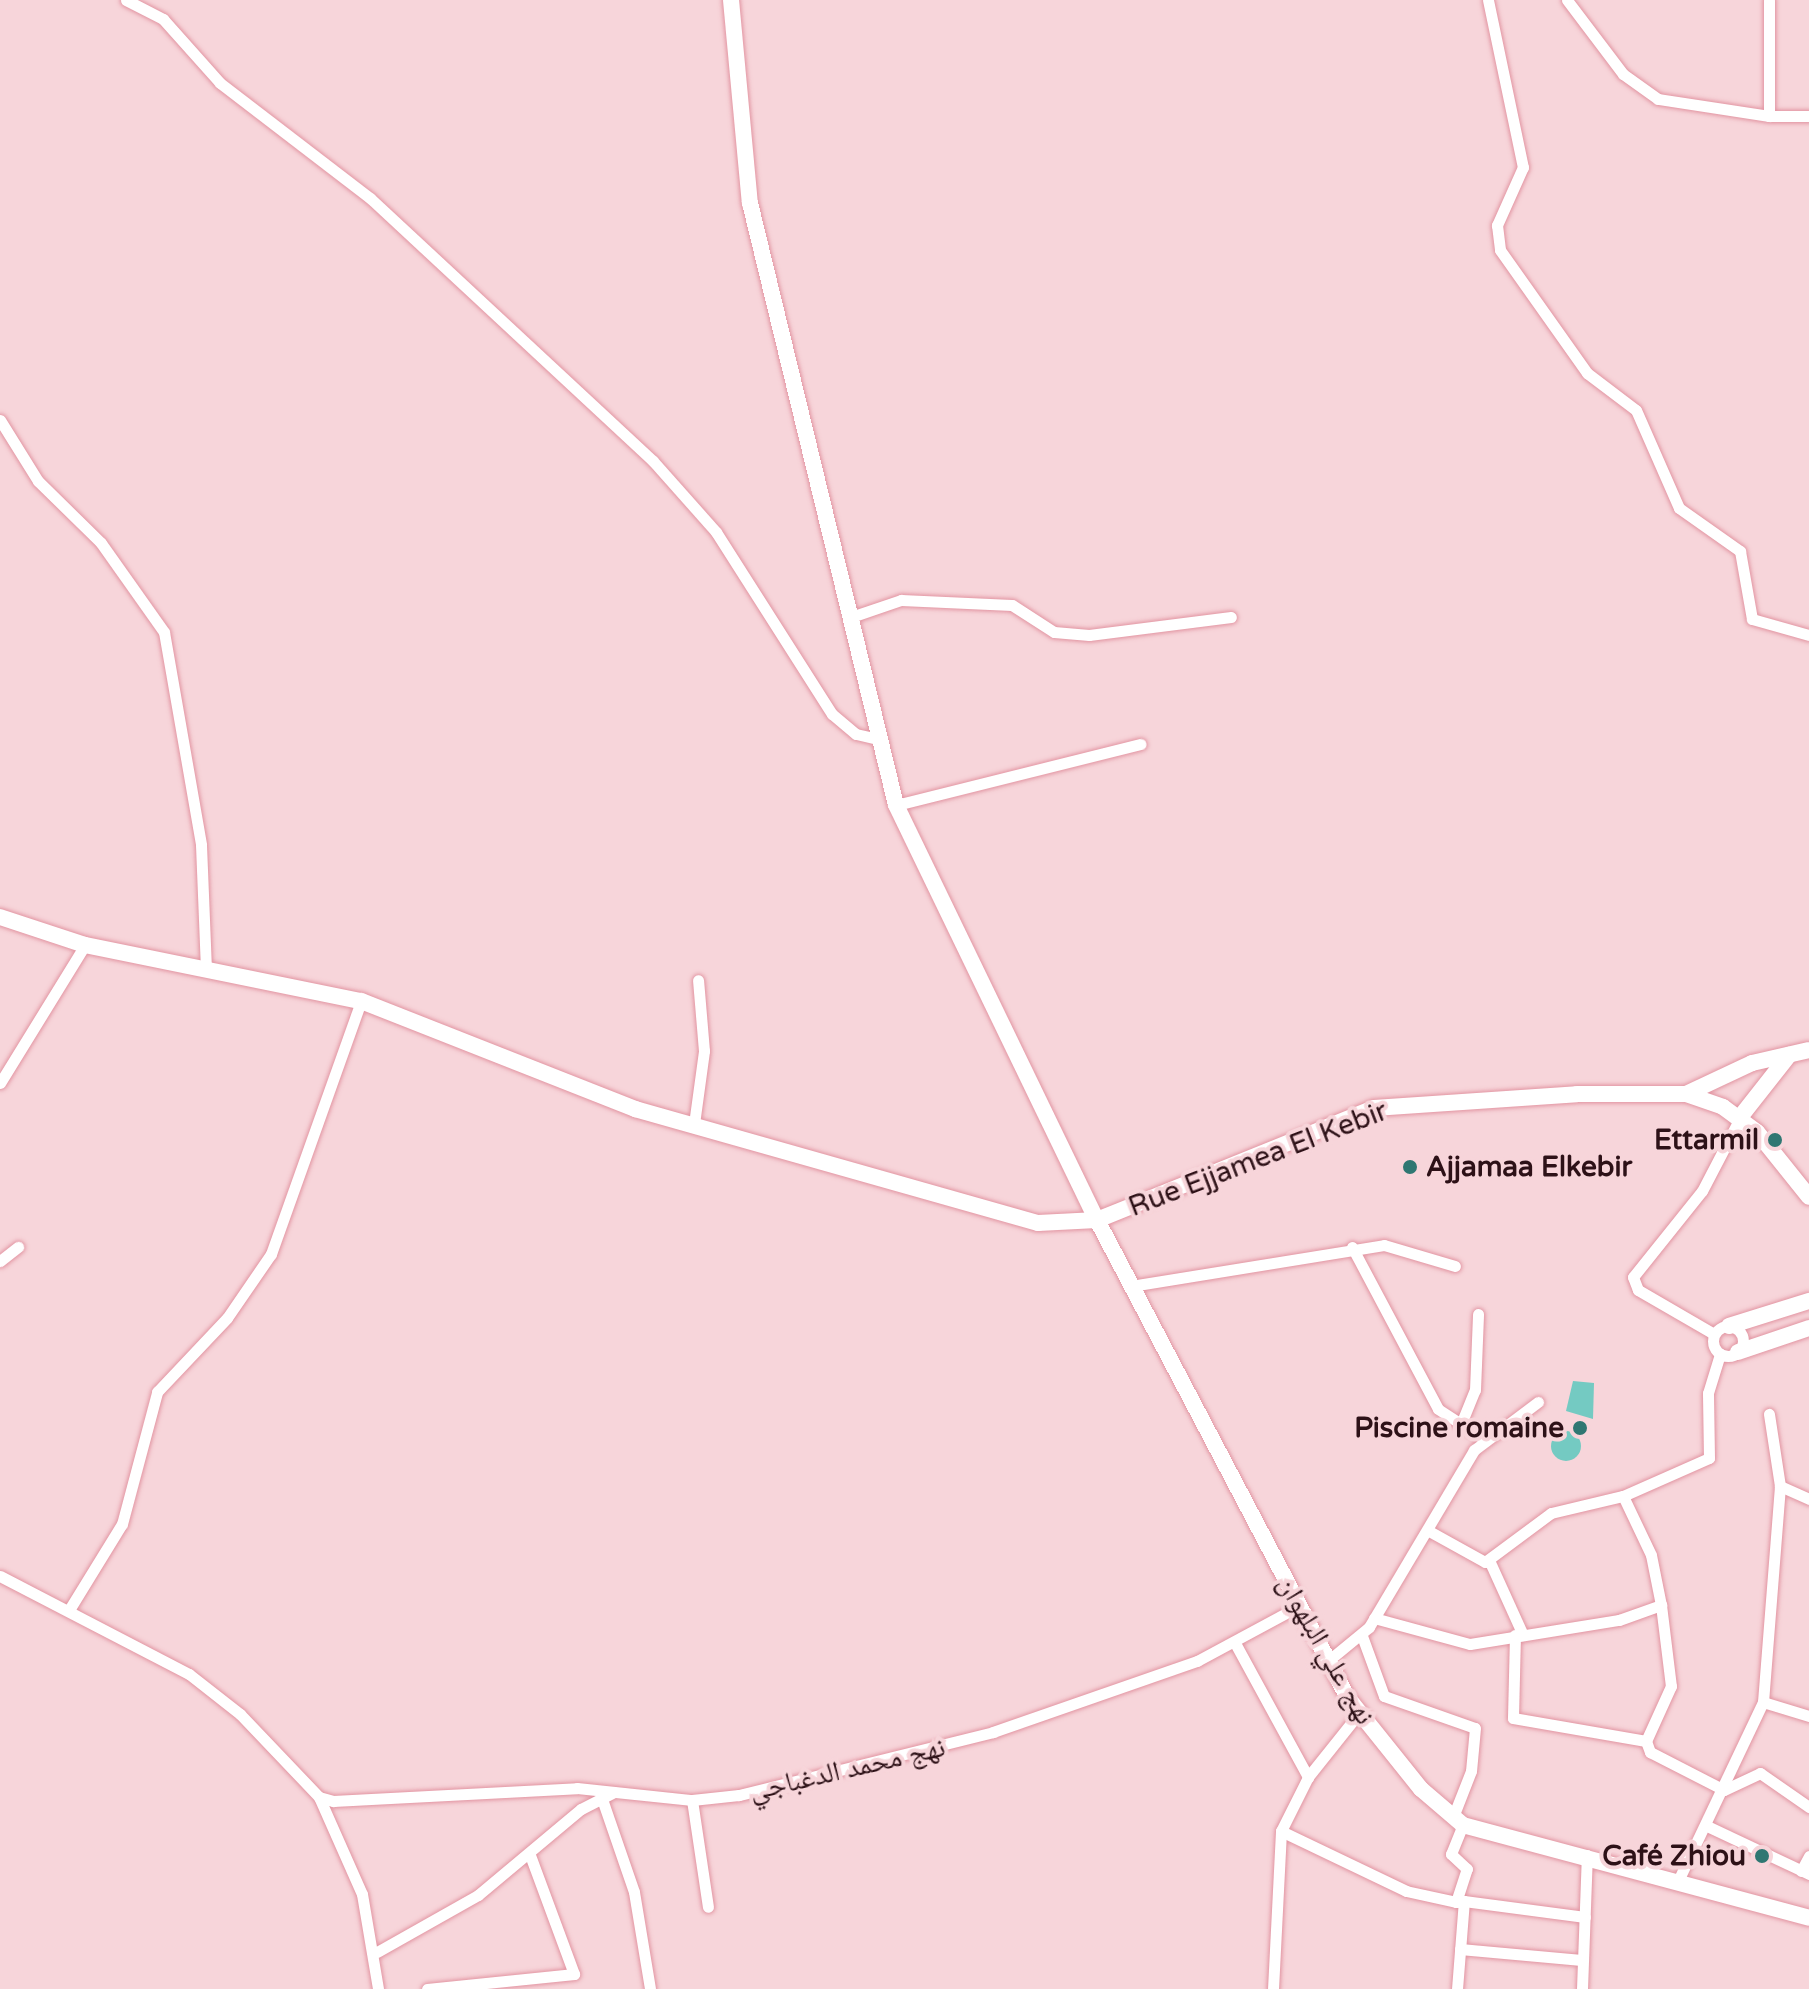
<!DOCTYPE html>
<meta charset="utf-8">
<style>
body{margin:0}
#map{position:relative;width:1809px;height:1989px;overflow:hidden;background:#f7d5da;font-family:"Varela Round","Noto Naskh Arabic",sans-serif}
div>[style]{position:absolute}
.water>*{inset:0;background:#74cac2}
.round{border-radius:50%}
.roads{filter:drop-shadow(0 0 2px #e295a2) drop-shadow(0 0 2px #e295a2)}
.street>*{height:11px;margin:-5.5px;padding:0 5.5px;transform-origin:5.5px;border-radius:5.5px;background:#fff}
.street>.ring{margin:-5.5px;padding:0;box-sizing:content-box;background:none;border:11px solid #fff;border-radius:50%}
.secondary>*{height:16px;margin:-8px;padding:0 8px;transform-origin:8px;border-radius:8px;background:#fff}
.dots>*{width:22px;height:22px;translate:-50% -50%;box-sizing:border-box;border:4px solid #f7d5da;border-radius:50%}
span{translate:-50% -50%;white-space:nowrap;text-align:center;line-height:1.15;-webkit-text-stroke:8px #f7d5da;paint-order:stroke}
.poi-label{font-size:28px;color:#2d1117;font-weight:700}
.right{translate:-100% -50%;text-align:right}
.left{translate:0 -50%;text-align:left}
.street-label{font-size:28px;color:#2d1117}
</style>
<div id="map">
<div class="water">
<div style="clip-path:polygon(1573px 1381px,1594px 1383px,1593px 1419px,1566px 1411px)"></div>
<div class="round" style="left:1551px;top:1431px;width:30px;height:30px"></div>
</div>
<div class="roads">
<div class="street">
<div style="left:126px;top:0;width:42px;rotate:27.2deg"></div>
<div style="left:163px;top:19px;width:86px;rotate:48.3deg"></div>
<div style="left:220px;top:83px;width:189px;rotate:37.5deg"></div>
<div style="left:370px;top:198px;width:386px;rotate:42.9deg"></div>
<div style="left:653px;top:461px;width:95px;rotate:48.4deg"></div>
<div style="left:716px;top:532px;width:216px;rotate:57.5deg"></div>
<div style="left:832px;top:714px;width:31px;rotate:40deg"></div>
<div style="left:856px;top:734px;width:23px;rotate:13deg"></div>
<div style="left:1488px;top:0;width:171px;rotate:78.2deg"></div>
<div style="left:1523px;top:167px;width:64px;rotate:114.1deg"></div>
<div style="left:1497px;top:225px;width:25px;rotate:83deg"></div>
<div style="left:1500px;top:250px;width:151px;rotate:54.7deg"></div>
<div style="left:1587px;top:373px;width:61px;rotate:37.1deg"></div>
<div style="left:1636px;top:410px;width:107px;rotate:66.3deg"></div>
<div style="left:1679px;top:508px;width:75px;rotate:35.2deg"></div>
<div style="left:1740px;top:551px;width:69px;rotate:80deg"></div>
<div style="left:1752px;top:619px;width:59px;rotate:15.7deg"></div>
<div style="left:1567px;top:0;width:93px;rotate:52.9deg"></div>
<div style="left:1623px;top:74px;width:43px;rotate:35.5deg"></div>
<div style="left:1658px;top:99px;width:112px;rotate:8.7deg"></div>
<div style="left:1769px;top:0;width:116px;rotate:90deg"></div>
<div style="left:1769px;top:116px;width:40px"></div>
<div style="left:0;top:420px;width:72px;rotate:58.1deg"></div>
<div style="left:38px;top:481px;width:88px;rotate:44.5deg"></div>
<div style="left:101px;top:543px;width:109px;rotate:54.7deg"></div>
<div style="left:164px;top:632px;width:216px;rotate:80.1deg"></div>
<div style="left:201px;top:845px;width:122px;rotate:87.7deg"></div>
<div style="left:854px;top:616px;width:50px;rotate:-18.8deg"></div>
<div style="left:901px;top:600px;width:111px;rotate:2.6deg"></div>
<div style="left:1012px;top:605px;width:50px;rotate:32.7deg"></div>
<div style="left:1054px;top:632px;width:35px;rotate:5deg"></div>
<div style="left:1089px;top:635px;width:143px;rotate:-7.2deg"></div>
<div style="left:896px;top:805px;width:252px;rotate:-14deg"></div>
<div style="left:0;top:1083px;width:162px;rotate:-58.4deg"></div>
<div style="left:694px;top:1124px;width:74px;rotate:-82.2deg"></div>
<div style="left:704px;top:1051px;width:71px;rotate:-94.8deg"></div>
<div style="left:1352px;top:1247px;width:183px;rotate:62deg"></div>
<div style="left:1438px;top:1409px;width:55px;rotate:33.1deg"></div>
<div style="left:0;top:1261px;width:23px;rotate:-38deg"></div>
<div style="left:1131px;top:1286px;width:256px;rotate:-9.2deg"></div>
<div style="left:1384px;top:1245px;width:74px;rotate:16.5deg"></div>
<div class="ring" style="left:1713px;top:1326px;width:19px;height:19px"></div>
<div style="left:1714px;top:1334px;width:88px;rotate:-149.9deg"></div>
<div style="left:1638px;top:1290px;width:14px;rotate:-111deg"></div>
<div style="left:1633px;top:1277px;width:110px;rotate:-51.3deg"></div>
<div style="left:1702px;top:1191px;width:85px;rotate:-62.5deg"></div>
<div style="left:1461px;top:1424px;width:37px;rotate:-68deg"></div>
<div style="left:1475px;top:1390px;width:76px;rotate:-87.7deg"></div>
<div style="left:1780px;top:1486px;width:32px;rotate:24deg"></div>
<div style="left:1623px;top:1496px;width:65px;rotate:64.6deg"></div>
<div style="left:1651px;top:1555px;width:51px;rotate:78.7deg"></div>
<div style="left:1429px;top:1531px;width:64px;rotate:29deg"></div>
<div style="left:1485px;top:1562px;width:82px;rotate:-36.6deg"></div>
<div style="left:1551px;top:1513px;width:74px;rotate:-13.3deg"></div>
<div style="left:1623px;top:1496px;width:94px;rotate:-23.8deg"></div>
<div style="left:1709px;top:1458px;width:65px;rotate:-90.9deg"></div>
<div style="left:1708px;top:1393px;width:41px;rotate:-72.9deg"></div>
<div style="left:1489px;top:1560px;width:82px;rotate:65.6deg"></div>
<div style="left:0;top:1576px;width:213px;rotate:27.4deg"></div>
<div style="left:189px;top:1674px;width:65px;rotate:38.1deg"></div>
<div style="left:240px;top:1714px;width:115px;rotate:46.4deg"></div>
<div style="left:319px;top:1797px;width:15px;rotate:16deg"></div>
<div style="left:333px;top:1801px;width:244px;rotate:-3deg"></div>
<div style="left:577px;top:1788px;width:116px;rotate:6deg"></div>
<div style="left:692px;top:1800px;width:47px;rotate:-6.1deg"></div>
<div style="left:739px;top:1795px;width:262px;rotate:-13.9deg"></div>
<div style="left:993px;top:1732px;width:216px;rotate:-19.2deg"></div>
<div style="left:1197px;top:1661px;width:116px;rotate:-28.3deg"></div>
<div style="left:69px;top:1610px;width:101px;rotate:-58.4deg"></div>
<div style="left:122px;top:1524px;width:137px;rotate:-75.1deg"></div>
<div style="left:157px;top:1392px;width:102px;rotate:-46.6deg"></div>
<div style="left:227px;top:1318px;width:78px;rotate:-55.5deg"></div>
<div style="left:271px;top:1254px;width:269px;rotate:-70.4deg"></div>
<div style="left:1374px;top:1618px;width:99px;rotate:15.2deg"></div>
<div style="left:1470px;top:1644px;width:151px;rotate:-9.2deg"></div>
<div style="left:1619px;top:1620px;width:45px;rotate:-19.7deg"></div>
<div style="left:1661px;top:1605px;width:82px;rotate:83deg"></div>
<div style="left:1671px;top:1686px;width:60px;rotate:114.4deg"></div>
<div style="left:1646px;top:1741px;width:12px;rotate:70deg"></div>
<div style="left:1650px;top:1752px;width:83px;rotate:27.2deg"></div>
<div style="left:1724px;top:1790px;width:40px;rotate:-25deg"></div>
<div style="left:1760px;top:1773px;width:60px;rotate:34.8deg"></div>
<div style="left:1515px;top:1635px;width:83px;rotate:91.4deg"></div>
<div style="left:1513px;top:1718px;width:135px;rotate:9.8deg"></div>
<div style="left:1362px;top:1636px;width:64px;rotate:69.9deg"></div>
<div style="left:1384px;top:1696px;width:96px;rotate:19.4deg"></div>
<div style="left:1475px;top:1728px;width:43px;rotate:95.3deg"></div>
<div style="left:1471px;top:1771px;width:49px;rotate:111.4deg"></div>
<div style="left:1235px;top:1643px;width:153px;rotate:61.4deg"></div>
<div style="left:1329px;top:1660px;width:52px;rotate:-39.5deg"></div>
<div style="left:1369px;top:1627px;width:206px;rotate:-59.3deg"></div>
<div style="left:1474px;top:1450px;width:80px;rotate:-36.9deg"></div>
<div style="left:1763px;top:1702px;width:48px;rotate:16.9deg"></div>
<div style="left:319px;top:1797px;width:106px;rotate:66.1deg"></div>
<div style="left:362px;top:1894px;width:96px;rotate:80.4deg"></div>
<div style="left:602px;top:1799px;width:98px;rotate:71deg"></div>
<div style="left:634px;top:1892px;width:98px;rotate:80.6deg"></div>
<div style="left:692px;top:1800px;width:108px;rotate:81.5deg"></div>
<div style="left:1707px;top:1826px;width:113px;rotate:25.2deg"></div>
<div style="left:1281px;top:1831px;width:139px;rotate:25.6deg"></div>
<div style="left:1406px;top:1891px;width:51px;rotate:12.4deg"></div>
<div style="left:1801px;top:1871px;width:17px;rotate:-62deg"></div>
<div style="left:1678px;top:1881px;width:198px;rotate:-64.6deg"></div>
<div style="left:1763px;top:1702px;width:217px;rotate:-85.5deg"></div>
<div style="left:1780px;top:1486px;width:73px;rotate:-98.7deg"></div>
<div style="left:1464px;top:1901px;width:122px;rotate:7.5deg"></div>
<div style="left:1460px;top:1949px;width:122px;rotate:5.2deg"></div>
<div style="left:377px;top:1952px;width:116px;rotate:-29.4deg"></div>
<div style="left:478px;top:1895px;width:134px;rotate:-39.9deg"></div>
<div style="left:581px;top:1809px;width:37px;rotate:-27deg"></div>
<div style="left:427px;top:1989px;width:148px;rotate:-5.8deg"></div>
<div style="left:574px;top:1974px;width:127px;rotate:-110.3deg"></div>
<div style="left:1273px;top:1989px;width:158px;rotate:-87.1deg"></div>
<div style="left:1281px;top:1831px;width:60px;rotate:-63.4deg"></div>
<div style="left:1308px;top:1777px;width:82px;rotate:-51.4deg"></div>
<div style="left:1457px;top:1989px;width:88px;rotate:-85.5deg"></div>
<div style="left:1464px;top:1901px;width:8px;rotate:173deg"></div>
<div style="left:1456px;top:1902px;width:35px;rotate:-72deg"></div>
<div style="left:1467px;top:1869px;width:22px;rotate:-137deg"></div>
<div style="left:1451px;top:1854px;width:31px;rotate:-68deg"></div>
<div style="left:1582px;top:1989px;width:134px;rotate:-87.9deg"></div>
</div>
<div class="secondary">
<div style="left:731px;top:0;width:204px;rotate:84.7deg"></div>
<div style="left:750px;top:203px;width:619px;rotate:76.37deg"></div>
<div style="left:896px;top:805px;width:461px;rotate:64.2deg"></div>
<div style="left:1097px;top:1220px;width:540px;rotate:62.3deg"></div>
<div style="left:1348px;top:1698px;width:117px;rotate:51.3deg"></div>
<div style="left:1421px;top:1789px;width:55px;rotate:40.6deg"></div>
<div style="left:1463px;top:1825px;width:358px;rotate:15deg"></div>
<div style="left:0;top:917px;width:89px;rotate:18.2deg"></div>
<div style="left:85px;top:945px;width:282px;rotate:11.5deg"></div>
<div style="left:361px;top:1001px;width:295px;rotate:21.5deg"></div>
<div style="left:635px;top:1109px;width:419px;rotate:15.8deg"></div>
<div style="left:1038px;top:1223px;width:59px;rotate:-2.9deg"></div>
<div style="left:1097px;top:1220px;width:299px;rotate:-22deg"></div>
<div style="left:1374px;top:1108px;width:203px;rotate:-3.9deg"></div>
<div style="left:1577px;top:1094px;width:109px"></div>
<div style="left:1686px;top:1094px;width:39px;rotate:19deg"></div>
<div style="left:1723px;top:1107px;width:42px;rotate:36.3deg"></div>
<div style="left:1757px;top:1132px;width:83px;rotate:51.3deg"></div>
<div style="left:1686px;top:1094px;width:73px;rotate:-25.2deg"></div>
<div style="left:1752px;top:1063px;width:58px;rotate:-12.8deg"></div>
<div style="left:1741px;top:1116px;width:78px;rotate:-51.8deg"></div>
<div style="left:1729px;top:1326px;width:84px;rotate:-17.4deg"></div>
<div style="left:1738px;top:1352px;width:75px;rotate:-18.7deg"></div>
</div>
</div>
<div class="dots">
<div style="left:1775px;top:1140px;background:#2f7772"></div>
<div style="left:1410px;top:1167px;background:#2f7772"></div>
<div style="left:1580px;top:1428px;background:#2f7772"></div>
<div style="left:1762px;top:1856px;background:#2f7772"></div>
</div>
<div class="poi-label">
<span class="right" style="left:1759px;top:1140px">Ettarmil</span>
<span class="left" style="left:1426px;top:1167px">Ajjamaa Elkebir</span>
<span class="right" style="left:1564px;top:1428px">Piscine romaine</span>
<span class="right" style="left:1746px;top:1856px">Café Zhiou</span>
</div>
<div class="street-label">
<span style="left:1258px;top:1159px;rotate:-21deg">Rue Ejjamea El Kebir</span>
<span style="left:1326px;top:1650px;rotate:60deg">نهج علي البلهوان</span>
<span style="left:847px;top:1769px;rotate:-13deg">نهج محمد الدغباجي</span>
</div>
</div>
